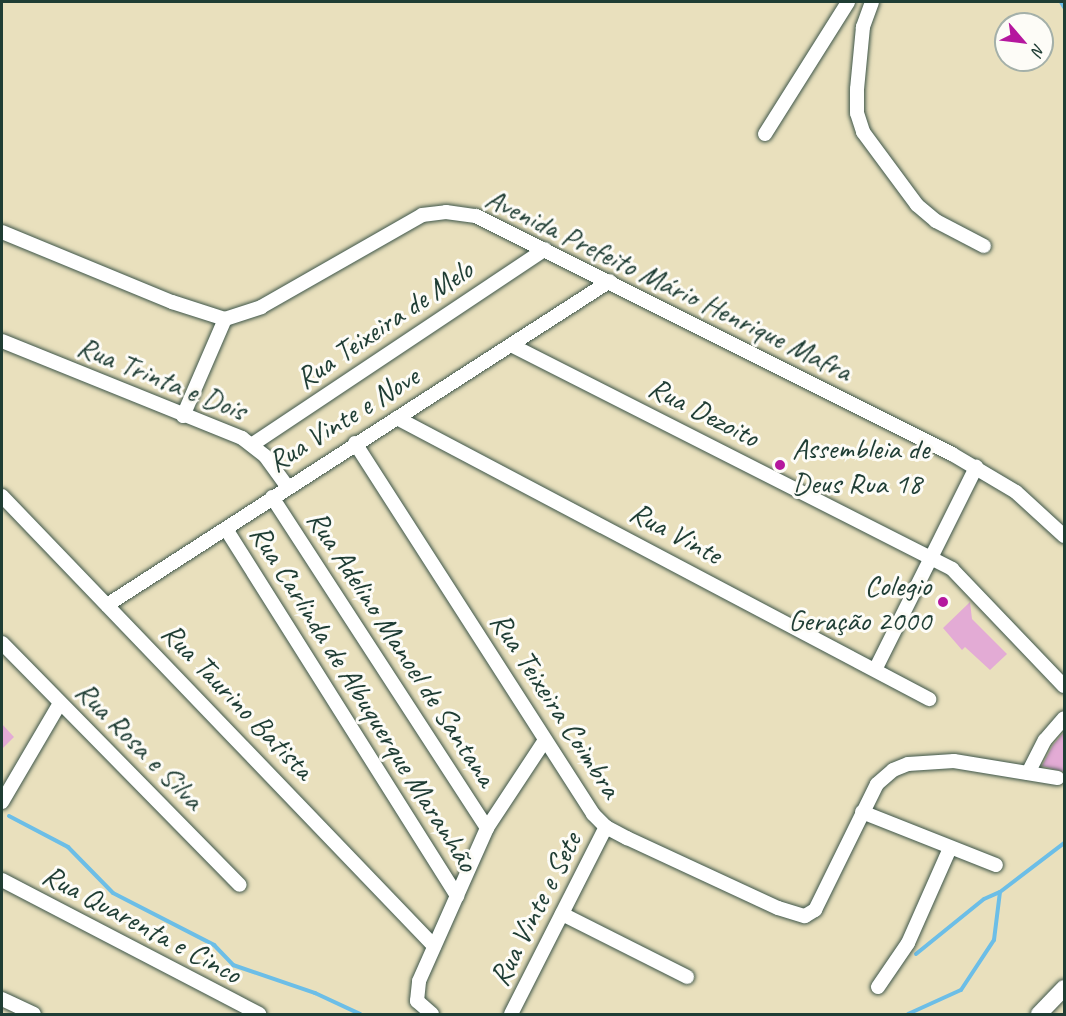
<!DOCTYPE html>
<meta charset="utf-8">
<style>
body{margin:0}
#map{position:relative;width:1066px;height:1016px;overflow:hidden;background:#e9e0bd;font-family:Caveat,sans-serif}
div>[style]{position:absolute}
.stream>*{height:4px;margin:-2px;padding:0 2px;transform-origin:2px;border-radius:2px;background:#6cbee7}
.building>*{inset:0;background:#e3abd5}
.roads{filter:drop-shadow(0 0 2px #3d5549) drop-shadow(0 0 2px #3d5549)}
.minor>*{height:14px;margin:-7px;padding:0 7px;transform-origin:7px;border-radius:7px;background:#fff}
.tertiary>*{height:16px;margin:-8px;padding:0 8px;transform-origin:8px;border-radius:8px;background:#fff}
.dots>*{width:16px;height:16px;translate:-50% -50%;box-sizing:border-box;border:3px solid #fdfcf7;border-radius:50%}
span{translate:-50% -50%;white-space:nowrap;text-align:center;line-height:1.15;-webkit-text-stroke:6px #fdfcf7;paint-order:stroke}
.street-label{font-size:30px;color:#1f3d34}
.poi-label{font-size:30px;color:#1f3d34}
.left{translate:0 -50%;text-align:left}
.right{translate:-100% -50%;text-align:right}
.frame{position:absolute;inset:0;border:3px solid #1f3d34;pointer-events:none}
.north{position:absolute;left:994px;top:12px;width:60px;height:60px;box-sizing:border-box;background:#fdfcf7;border:2px solid #a4b0a9;border-radius:50%;rotate:118deg;font-size:16px;font-weight:700;line-height:24px;text-align:center;color:#1f3d34}
.north::after{content:'';display:block;margin:auto;width:21px;height:27px;background:#b5179e;clip-path:polygon(50% 0,100% 100%,50% 72%,0 100%)}
</style>
<div id="map">
<div class="stream">
<div style="left:1061px;top:2px;width:6px;rotate:59deg"></div>
<div style="left:9px;top:816px;width:67px;rotate:27.7deg"></div>
<div style="left:68px;top:847px;width:64px;rotate:45.6deg"></div>
<div style="left:113px;top:893px;width:114px;rotate:27.2deg"></div>
<div style="left:214px;top:945px;width:28px;rotate:46deg"></div>
<div style="left:233px;top:965px;width:87px;rotate:18.9deg"></div>
<div style="left:315px;top:993px;width:50px;rotate:25deg"></div>
<div style="left:916px;top:954px;width:87px;rotate:-39deg"></div>
<div style="left:984px;top:899px;width:17px;rotate:-24deg"></div>
<div style="left:908px;top:1014px;width:58px;rotate:-24.4deg"></div>
<div style="left:961px;top:990px;width:60px;rotate:-56.6deg"></div>
<div style="left:994px;top:940px;width:48px;rotate:-82.9deg"></div>
<div style="left:1000px;top:892px;width:81px;rotate:-37.4deg"></div>
</div>
<div class="building">
<div style="clip-path:polygon(970px 602px,972px 619px,1007px 654px,990px 670px,965px 647px,962px 650px,943px 628px)"></div>
<div style="clip-path:polygon(2px 724px,14px 737px,2px 749px)"></div>
<div style="clip-path:polygon(1065px 731px,1065px 772px,1042px 766px,1053px 745px)"></div>
</div>
<div class="roads">
<div class="minor">
<div style="left:872px;top:2px;width:27px;rotate:110deg"></div>
<div style="left:863px;top:27px;width:62px;rotate:95.5deg"></div>
<div style="left:857px;top:89px;width:24px;rotate:90deg"></div>
<div style="left:857px;top:113px;width:20px;rotate:72deg"></div>
<div style="left:863px;top:132px;width:91px;rotate:53.5deg"></div>
<div style="left:917px;top:205px;width:25px;rotate:40deg"></div>
<div style="left:936px;top:221px;width:54px;rotate:27.5deg"></div>
<div style="left:765px;top:134px;width:156px;rotate:-57.8deg"></div>
<div style="left:2px;top:232px;width:184px;rotate:22.4deg"></div>
<div style="left:172px;top:302px;width:56px;rotate:17.8deg"></div>
<div style="left:225px;top:319px;width:38px;rotate:-18deg"></div>
<div style="left:261px;top:307px;width:185px;rotate:-29.7deg"></div>
<div style="left:422px;top:215px;width:24px;rotate:-7deg"></div>
<div style="left:446px;top:212px;width:30px;rotate:8deg"></div>
<div style="left:476px;top:216px;width:532px;rotate:26.57deg"></div>
<div style="left:952px;top:454px;width:74px;rotate:30.7deg"></div>
<div style="left:1016px;top:492px;width:65px;rotate:42.5deg"></div>
<div style="left:2px;top:341px;width:259px;rotate:22deg"></div>
<div style="left:242px;top:438px;width:29px;rotate:38deg"></div>
<div style="left:265px;top:456px;width:37px;rotate:54deg"></div>
<div style="left:511px;top:345px;width:495px;rotate:26.9deg"></div>
<div style="left:952px;top:569px;width:162px;rotate:46.3deg"></div>
<div style="left:183px;top:416px;width:106px;rotate:-66.6deg"></div>
<div style="left:397px;top:418px;width:602px;rotate:27.84deg"></div>
<div style="left:355px;top:443px;width:441px;rotate:57.3deg"></div>
<div style="left:593px;top:814px;width:18px;rotate:45deg"></div>
<div style="left:606px;top:827px;width:24px;rotate:28deg"></div>
<div style="left:627px;top:838px;width:166px;rotate:24.9deg"></div>
<div style="left:778px;top:908px;width:28px;rotate:17deg"></div>
<div style="left:805px;top:916px;width:12px;rotate:-31deg"></div>
<div style="left:815px;top:910px;width:140px;rotate:-63.8deg"></div>
<div style="left:877px;top:784px;width:21px;rotate:-41deg"></div>
<div style="left:893px;top:770px;width:16px;rotate:-22deg"></div>
<div style="left:908px;top:764px;width:46px;rotate:-3.7deg"></div>
<div style="left:954px;top:761px;width:105px;rotate:9.3deg"></div>
<div style="left:253px;top:444px;width:351px;rotate:-33.7deg"></div>
<div style="left:2px;top:496px;width:624px;rotate:46.17deg"></div>
<div style="left:272px;top:497px;width:395px;rotate:57deg"></div>
<div style="left:226px;top:529px;width:434px;rotate:57.8deg"></div>
<div style="left:107px;top:605px;width:598px;rotate:-32.79deg"></div>
<div style="left:2px;top:643px;width:339px;rotate:45.5deg"></div>
<div style="left:876px;top:668px;width:225px;rotate:-63.5deg"></div>
<div style="left:1028px;top:773px;width:37px;rotate:-63deg"></div>
<div style="left:1045px;top:740px;width:29px;rotate:-49deg"></div>
<div style="left:2px;top:802px;width:115px;rotate:-59.6deg"></div>
<div style="left:862px;top:812px;width:144px;rotate:21.6deg"></div>
<div style="left:2px;top:880px;width:290px;rotate:27.5deg"></div>
<div style="left:562px;top:914px;width:140px;rotate:26.7deg"></div>
<div style="left:878px;top:987px;width:53px;rotate:-55.7deg"></div>
<div style="left:908px;top:943px;width:104px;rotate:-66.1deg"></div>
<div style="left:2px;top:999px;width:35px;rotate:25deg"></div>
<div style="left:432px;top:1014px;width:20px;rotate:-139deg"></div>
<div style="left:417px;top:1001px;width:20px;rotate:-84deg"></div>
<div style="left:419px;top:981px;width:167px;rotate:-66deg"></div>
<div style="left:487px;top:828px;width:105px;rotate:-56.6deg"></div>
<div style="left:511px;top:1014px;width:210px;rotate:-63.1deg"></div>
</div>
<div class="tertiary">
<div style="left:1039px;top:1014px;width:36px;rotate:-46deg"></div>
</div>
</div>
<div class="dots">
<div style="left:780px;top:465px;background:#b5179e"></div>
<div style="left:943px;top:602px;background:#b5179e"></div>
</div>
<div class="street-label">
<span style="left:669px;top:284px;rotate:26deg">Avenida Prefeito Mário Henrique Mafra</span>
<span style="left:384px;top:324px;rotate:-34deg">Rua Teixeira de Melo</span>
<span style="left:162px;top:378px;rotate:22deg">Rua Trinta e Dois</span>
<span style="left:704px;top:412px;rotate:27deg">Rua Dezoito</span>
<span style="left:343px;top:419px;rotate:-32deg">Rua Vinte e Nove</span>
<span style="left:676px;top:533px;rotate:28deg">Rua Vinte</span>
<span style="left:402px;top:648px;rotate:57deg">Rua Adelino Manoel de Santana</span>
<span style="left:364px;top:698px;rotate:58deg">Rua Carlinda de Albuquerque Maranhão</span>
<span style="left:238px;top:701px;rotate:46deg">Rua Taurino Batista</span>
<span style="left:556px;top:705px;rotate:57deg">Rua Teixeira Coimbra</span>
<span style="left:140px;top:745px;rotate:45deg">Rua Rosa e Silva</span>
<span style="left:535px;top:909px;rotate:-63deg">Rua Vinte e Sete</span>
<span style="left:142px;top:924px;rotate:28deg">Rua Quarenta e Cinco</span>
</div>
<div class="poi-label">
<span class="left" style="left:792px;top:465px">Assembleia de<br>Deus Rua 18</span>
<span class="right" style="left:931px;top:602px">Colegio<br>Geração 2000</span>
</div>
<div class="frame"></div>
<div class="north">N</div>
</div>
